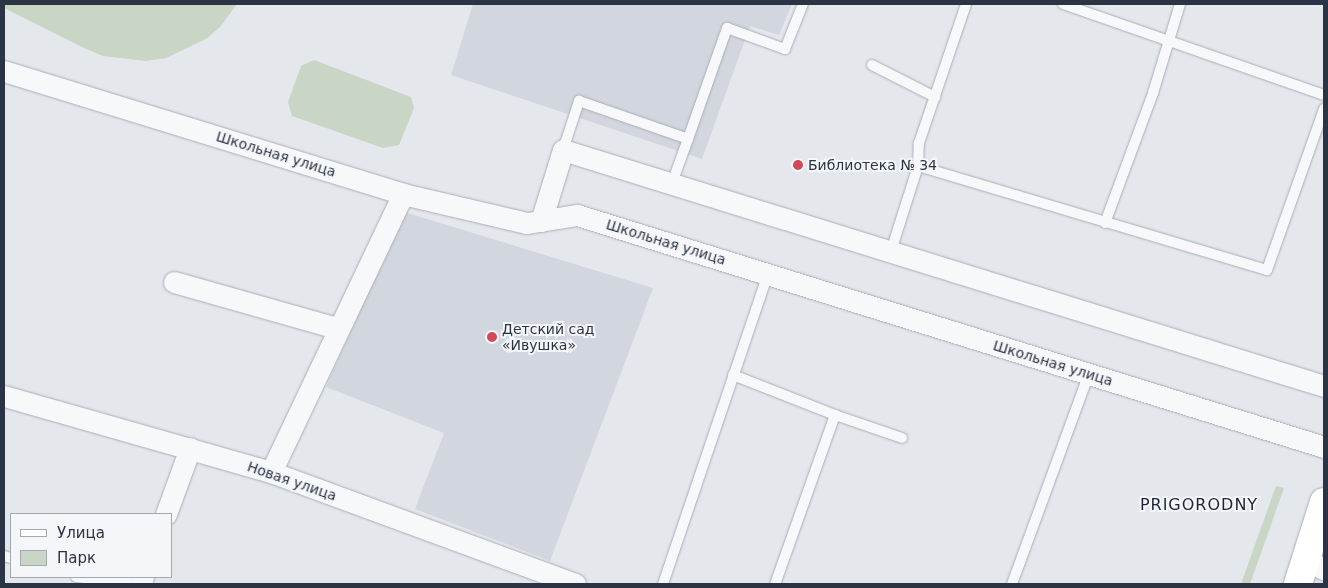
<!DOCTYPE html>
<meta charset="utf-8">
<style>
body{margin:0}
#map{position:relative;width:1328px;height:588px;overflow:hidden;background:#e4e7ec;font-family:"DejaVu Sans",sans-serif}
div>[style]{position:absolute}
.built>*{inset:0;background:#d2d6de}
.green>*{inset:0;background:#c9d6c5}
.roads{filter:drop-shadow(0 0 1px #a9aeb7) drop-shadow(0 0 1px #a9aeb7)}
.service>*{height:10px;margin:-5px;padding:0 5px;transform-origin:5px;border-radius:5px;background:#f7f8fa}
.minor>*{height:21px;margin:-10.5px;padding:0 10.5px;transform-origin:10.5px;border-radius:10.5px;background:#f7f8fa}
.secondary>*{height:28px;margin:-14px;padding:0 14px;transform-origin:14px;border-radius:14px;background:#fff}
.dots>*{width:14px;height:14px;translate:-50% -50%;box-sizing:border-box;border:2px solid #f4f6f9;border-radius:50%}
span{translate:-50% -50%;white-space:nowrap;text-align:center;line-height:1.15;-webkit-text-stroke:4px #f4f6f9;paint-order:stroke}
.street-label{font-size:14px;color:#2b3445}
.poi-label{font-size:14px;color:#2b3445}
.left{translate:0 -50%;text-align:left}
.quarter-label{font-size:16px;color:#1d2536;letter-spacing:1px}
.frame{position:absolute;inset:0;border:5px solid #2b3445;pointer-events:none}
.legend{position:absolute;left:10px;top:513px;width:162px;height:65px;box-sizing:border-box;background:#f4f6f9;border:1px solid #a4a8b1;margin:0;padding:6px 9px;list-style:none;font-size:15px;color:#2b3445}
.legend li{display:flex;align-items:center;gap:10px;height:25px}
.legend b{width:25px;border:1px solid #a4a8b1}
</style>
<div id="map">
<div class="built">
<div style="clip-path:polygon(473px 4px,792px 4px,779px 35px,750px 26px,702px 159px,451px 75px)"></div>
<div style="clip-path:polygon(404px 212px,653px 288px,550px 561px,415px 509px,444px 433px,326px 387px)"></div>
</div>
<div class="green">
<div style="clip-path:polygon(4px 4px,237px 4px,220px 27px,206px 39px,166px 58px,146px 61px,103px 56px,84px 48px,4px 8px)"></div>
<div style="clip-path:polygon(314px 60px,411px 97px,414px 108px,399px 145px,383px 148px,292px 116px,288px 102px,301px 66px)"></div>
<div style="clip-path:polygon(1276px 486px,1284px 488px,1250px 584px,1241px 584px)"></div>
</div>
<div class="roads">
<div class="service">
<div style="left:1063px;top:4px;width:276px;rotate:19.2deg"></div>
<div style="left:872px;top:65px;width:71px;rotate:26.9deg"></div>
<div style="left:563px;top:150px;width:52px;rotate:-71.9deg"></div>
<div style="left:579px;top:101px;width:115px;rotate:19.2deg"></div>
<div style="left:688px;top:139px;width:118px;rotate:-70.6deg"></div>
<div style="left:727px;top:28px;width:62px;rotate:19.9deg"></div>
<div style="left:785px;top:49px;width:48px;rotate:-68.2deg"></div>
<div style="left:918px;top:166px;width:364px;rotate:16.6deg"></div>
<div style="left:1267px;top:270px;width:171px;rotate:-70.5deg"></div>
<div style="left:672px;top:183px;width:47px;rotate:-70deg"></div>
<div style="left:1105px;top:223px;width:139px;rotate:-69.7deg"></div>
<div style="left:1153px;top:93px;width:93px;rotate:-73.1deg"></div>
<div style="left:891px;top:251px;width:89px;rotate:-72.4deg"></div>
<div style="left:918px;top:166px;width:23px;rotate:-88deg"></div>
<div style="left:919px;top:143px;width:147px;rotate:-71.3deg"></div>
<div style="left:733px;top:375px;width:110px;rotate:21.4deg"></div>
<div style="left:835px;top:415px;width:179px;rotate:109.5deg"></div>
<div style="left:835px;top:415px;width:71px;rotate:18.9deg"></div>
<div style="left:4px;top:556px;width:7px;rotate:16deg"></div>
<div style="left:76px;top:577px;width:62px;rotate:6.4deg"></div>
<div style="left:663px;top:584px;width:328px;rotate:-71.3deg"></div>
<div style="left:1012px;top:584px;width:224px;rotate:-69.9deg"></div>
</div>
<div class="minor">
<div style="left:4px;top:71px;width:418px;rotate:17.1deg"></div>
<div style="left:403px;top:194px;width:127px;rotate:13.2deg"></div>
<div style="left:527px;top:223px;width:51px;rotate:-9.1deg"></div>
<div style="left:577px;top:215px;width:782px;rotate:17.25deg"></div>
<div style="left:541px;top:221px;width:74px;rotate:-72.8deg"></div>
<div style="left:563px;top:150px;width:797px;rotate:17.23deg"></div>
<div style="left:174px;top:282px;width:169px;rotate:15.8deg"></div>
<div style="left:4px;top:396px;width:278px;rotate:15.9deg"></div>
<div style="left:271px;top:472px;width:324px;rotate:20.2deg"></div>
<div style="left:271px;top:472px;width:308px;rotate:-64.6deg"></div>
<div style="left:166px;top:514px;width:70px;rotate:-70deg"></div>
<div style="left:1306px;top:560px;width:20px;rotate:27deg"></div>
<div style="left:140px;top:584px;width:8px;rotate:-67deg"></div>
</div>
<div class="secondary">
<div style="left:1298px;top:584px;width:86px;rotate:-72.4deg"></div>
</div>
</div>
<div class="dots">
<div style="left:798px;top:165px;background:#d1495b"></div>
<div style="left:492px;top:337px;background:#d1495b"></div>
</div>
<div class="street-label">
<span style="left:276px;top:154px;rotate:17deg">Школьная улица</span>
<span style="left:666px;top:242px;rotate:17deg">Школьная улица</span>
<span style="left:1053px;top:363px;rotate:17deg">Школьная улица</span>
<span style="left:292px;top:481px;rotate:19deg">Новая улица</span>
</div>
<div class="poi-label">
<span class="left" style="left:808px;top:165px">Библиотека № 34</span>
<span class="left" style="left:502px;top:337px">Детский сад<br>«Ивушка»</span>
</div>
<div class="quarter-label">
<span style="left:1199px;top:505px">PRIGORODNY</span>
</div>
<div class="frame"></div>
<ul class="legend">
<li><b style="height:6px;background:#fff"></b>Улица</li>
<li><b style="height:14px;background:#c9d6c5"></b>Парк</li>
</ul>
</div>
